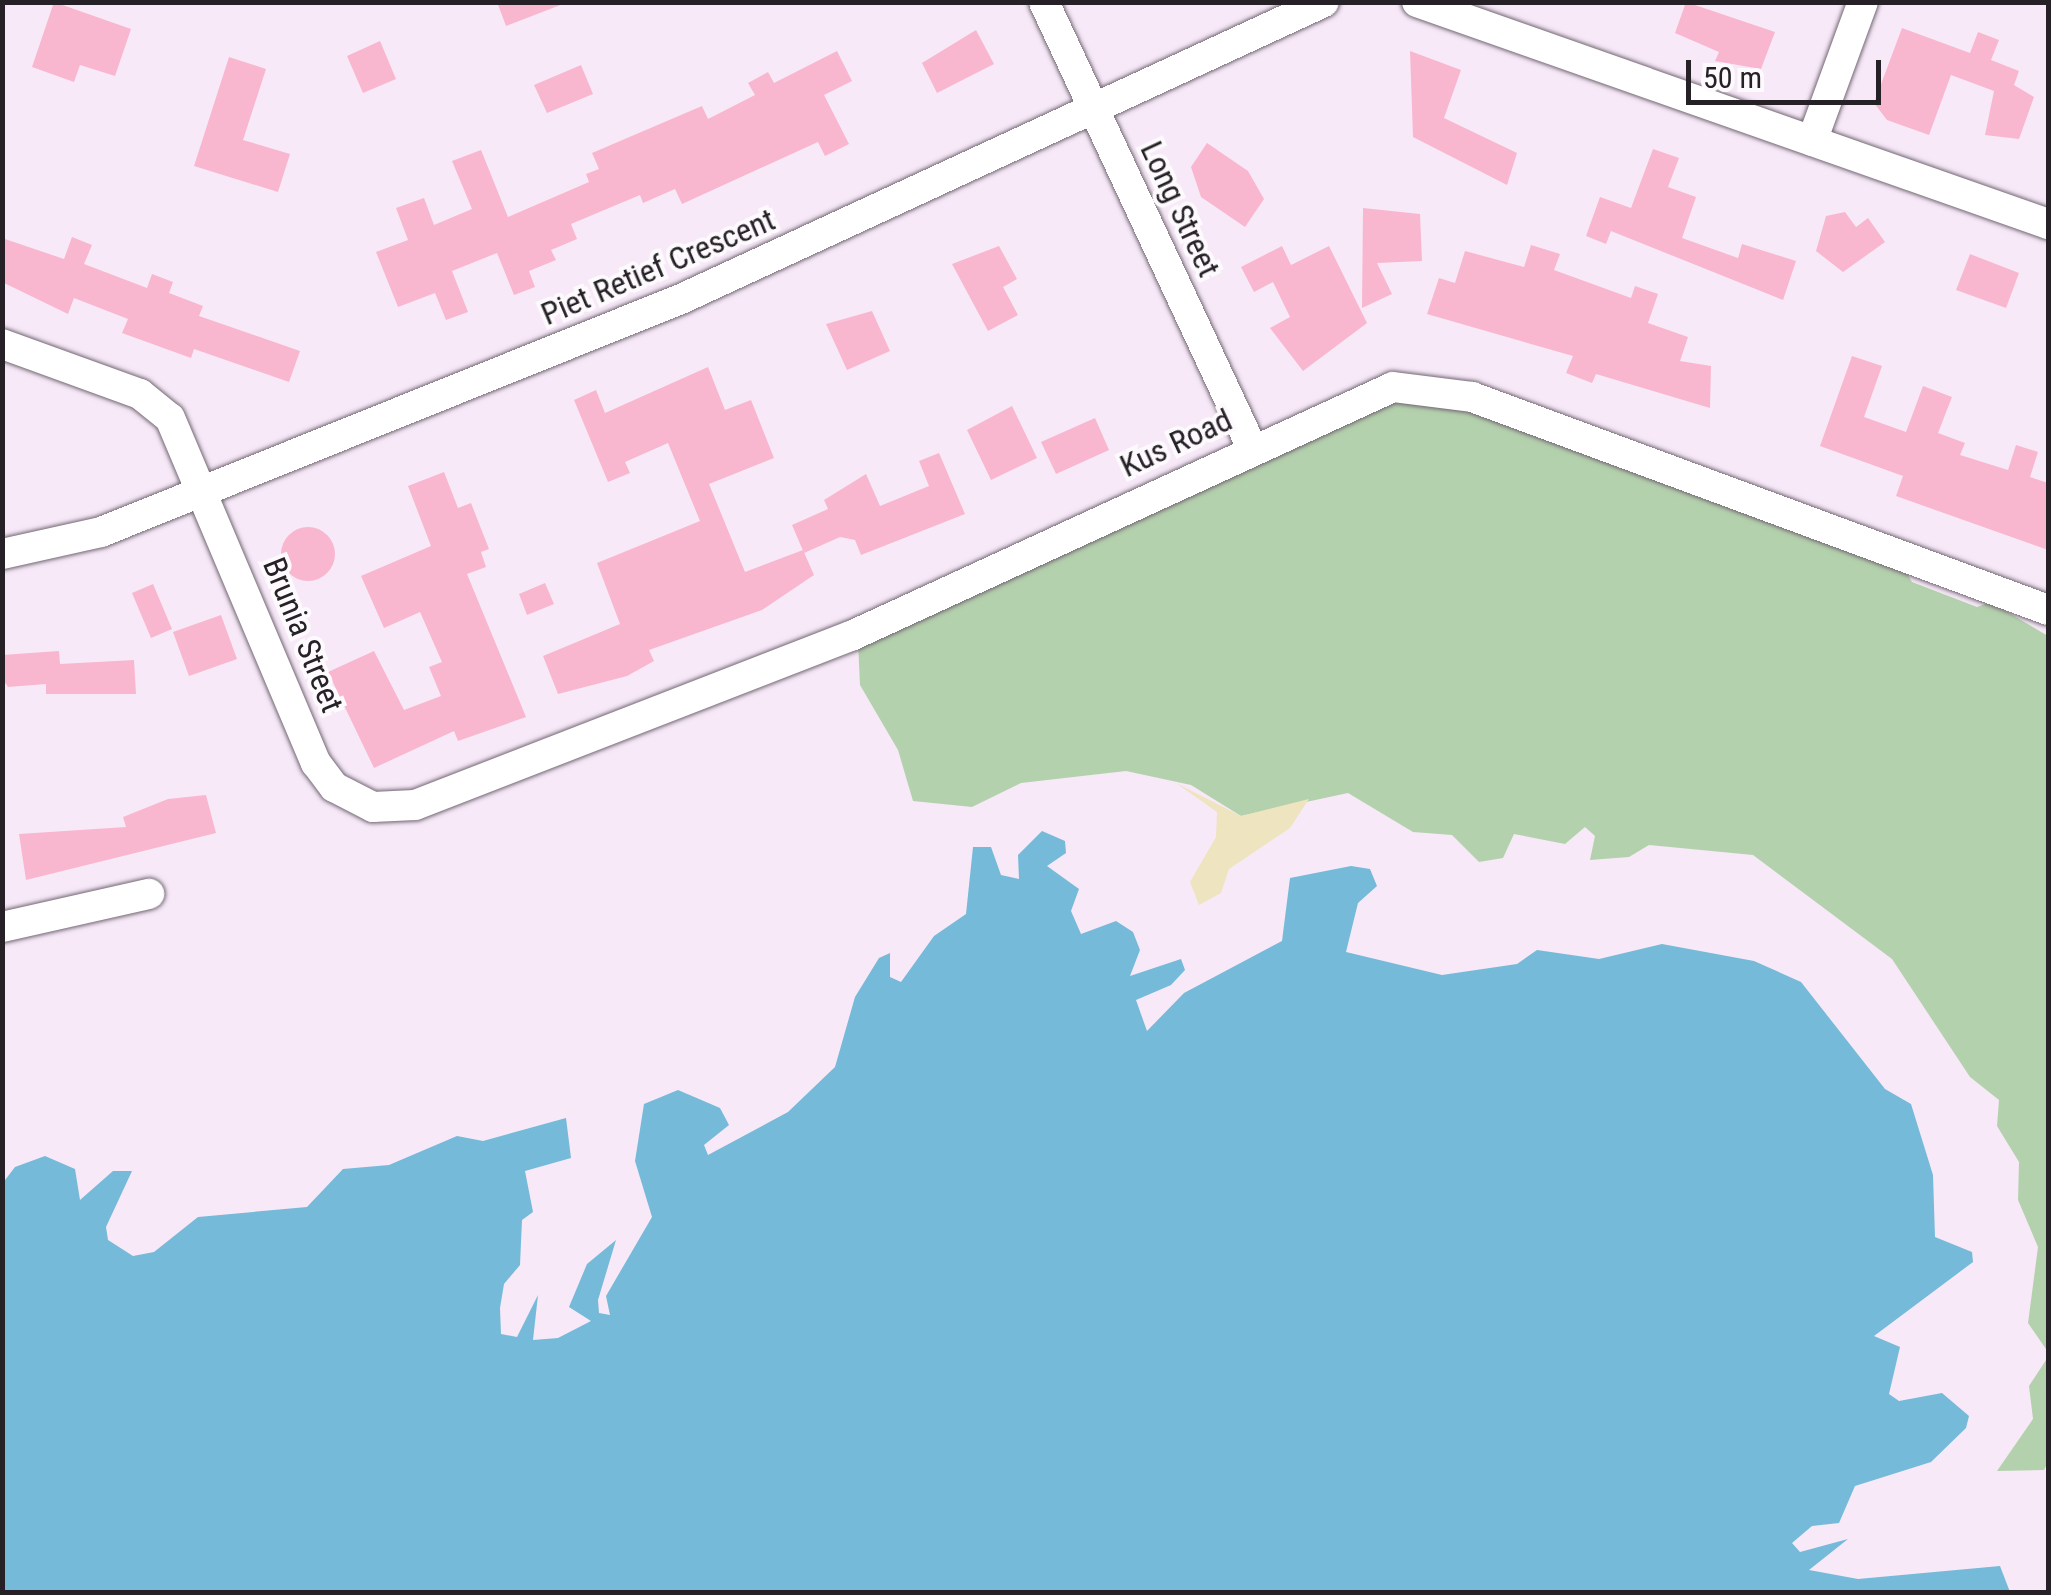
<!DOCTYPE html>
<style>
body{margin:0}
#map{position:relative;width:2051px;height:1595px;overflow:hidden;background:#f7e9f8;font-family:"Roboto Condensed",sans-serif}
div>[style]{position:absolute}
.green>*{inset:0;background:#b4d1ad}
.sand>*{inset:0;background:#eee4bf}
.water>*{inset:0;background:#75bad8}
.building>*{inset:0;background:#f9b7cf}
.round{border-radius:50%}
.roads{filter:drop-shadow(0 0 2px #736774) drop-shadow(0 0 2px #736774)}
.street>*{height:30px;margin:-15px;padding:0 15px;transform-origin:15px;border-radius:15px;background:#fff}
span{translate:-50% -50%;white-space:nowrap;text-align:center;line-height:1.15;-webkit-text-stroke:8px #fdfafd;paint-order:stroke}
.street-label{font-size:32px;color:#262126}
.frame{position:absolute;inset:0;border:5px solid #262126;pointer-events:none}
.scale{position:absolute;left:1686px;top:60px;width:195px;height:45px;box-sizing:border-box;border:5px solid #262126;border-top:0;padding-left:12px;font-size:30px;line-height:35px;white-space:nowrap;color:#262126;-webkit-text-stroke:8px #fdfafd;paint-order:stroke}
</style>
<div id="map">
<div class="green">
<div style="clip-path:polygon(1398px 399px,1440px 400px,1905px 570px,1912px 582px,1977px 607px,1991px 602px,2048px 636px,2048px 1352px,2028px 1323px,2038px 1247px,2018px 1200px,2019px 1162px,1997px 1126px,1999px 1100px,1970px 1077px,1892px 959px,1753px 855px,1649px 845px,1629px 857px,1590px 860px,1595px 836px,1585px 827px,1565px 844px,1514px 834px,1503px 858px,1479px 862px,1452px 835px,1413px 832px,1348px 793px,1241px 816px,1191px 785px,1126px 771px,1021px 783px,972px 807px,913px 801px,898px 750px,860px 685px,858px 642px)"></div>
<div style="clip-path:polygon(2048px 1357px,2048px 1462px,2044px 1470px,1997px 1471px,2033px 1419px,2029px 1386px)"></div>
</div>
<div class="sand">
<div style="clip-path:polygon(1176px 783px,1241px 816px,1309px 799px,1290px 828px,1229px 869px,1221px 893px,1199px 905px,1190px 882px,1216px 837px,1217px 812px)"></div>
</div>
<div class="water">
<div style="clip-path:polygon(1042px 831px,1065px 841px,1066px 853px,1047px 866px,1079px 889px,1071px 911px,1081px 934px,1116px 921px,1133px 932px,1140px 950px,1130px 976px,1181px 959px,1185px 970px,1171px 985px,1136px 1000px,1147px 1031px,1184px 993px,1282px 941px,1290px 878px,1351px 866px,1370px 869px,1377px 886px,1358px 903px,1346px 952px,1442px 975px,1517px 964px,1537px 950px,1599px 959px,1662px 944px,1754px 961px,1801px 982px,1885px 1089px,1911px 1104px,1933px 1175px,1935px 1237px,1972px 1252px,1973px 1262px,1874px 1336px,1900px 1347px,1889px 1394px,1899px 1401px,1942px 1393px,1969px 1416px,1966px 1428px,1931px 1462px,1855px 1486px,1839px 1523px,1812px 1526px,1792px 1543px,1800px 1552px,1848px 1539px,1809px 1570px,1858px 1579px,2000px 1566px,2010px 1592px,3px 1592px,2px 1184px,15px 1167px,45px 1156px,75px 1169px,80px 1200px,113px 1171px,132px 1171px,106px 1227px,108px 1240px,133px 1256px,154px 1252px,198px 1217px,307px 1207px,343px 1169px,389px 1165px,457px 1136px,483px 1141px,566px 1118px,571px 1158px,525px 1171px,533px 1212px,522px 1220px,520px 1265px,504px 1284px,500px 1308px,501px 1334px,517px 1337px,538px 1295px,533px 1340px,558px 1338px,591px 1321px,569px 1307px,587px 1264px,616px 1240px,598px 1300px,599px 1313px,610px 1315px,606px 1296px,652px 1217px,635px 1161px,644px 1104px,678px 1090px,720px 1108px,729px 1125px,704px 1145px,708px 1155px,788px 1112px,835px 1067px,855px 997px,879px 958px,890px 953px,890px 977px,901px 982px,934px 936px,966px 914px,973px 847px,991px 847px,1001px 875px,1019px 879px,1018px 855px)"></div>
</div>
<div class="building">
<div style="clip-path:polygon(54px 2px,131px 29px,115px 76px,80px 65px,74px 82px,32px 67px)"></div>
<div style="clip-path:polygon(497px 2px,563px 2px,563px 4px,506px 26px)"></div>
<div style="clip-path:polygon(1686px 2px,1775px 32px,1761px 69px,1715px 61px,1719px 52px,1675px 33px)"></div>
<div style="clip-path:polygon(1902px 28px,1970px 53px,1978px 32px,1999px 40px,1991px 60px,2019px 71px,2014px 85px,2034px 97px,2019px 139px,1985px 135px,1994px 91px,1951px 75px,1929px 135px,1887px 120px,1874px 103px)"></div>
<div style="clip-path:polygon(976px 30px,994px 64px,937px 93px,922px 63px)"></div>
<div style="clip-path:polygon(380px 41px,396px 79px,363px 93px,347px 56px)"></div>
<div style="clip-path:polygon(837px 51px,852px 81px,824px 95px,849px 144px,825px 156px,818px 142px,682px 204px,675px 189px,643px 203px,640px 195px,571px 224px,577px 239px,551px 250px,556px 260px,529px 271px,535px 287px,514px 295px,497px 253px,452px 271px,468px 312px,446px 320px,435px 293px,398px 307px,376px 252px,408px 240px,396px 208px,424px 198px,434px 225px,472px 209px,452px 161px,481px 150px,508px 217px,589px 182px,586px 174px,599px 169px,592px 153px,702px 106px,708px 119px,755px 95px,748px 83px,768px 72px,774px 83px)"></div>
<div style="clip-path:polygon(1410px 51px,1461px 70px,1444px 118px,1517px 153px,1507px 185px,1413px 137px)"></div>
<div style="clip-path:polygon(229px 57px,266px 69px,243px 140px,290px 154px,278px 192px,194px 166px)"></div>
<div style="clip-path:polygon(581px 65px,593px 94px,547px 113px,534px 85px)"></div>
<div style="clip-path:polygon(1207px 143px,1248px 171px,1264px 199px,1245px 227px,1201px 197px,1191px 167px)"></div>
<div style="clip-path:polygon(1653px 149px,1679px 158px,1668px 187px,1696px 197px,1682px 238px,1738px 258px,1742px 244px,1796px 261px,1783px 300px,1611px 231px,1606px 244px,1586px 236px,1600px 197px,1631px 208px)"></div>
<div style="clip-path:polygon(1363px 208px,1420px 214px,1422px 261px,1377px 263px,1392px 294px,1362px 308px)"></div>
<div style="clip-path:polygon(1845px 212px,1856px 227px,1868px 218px,1885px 242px,1843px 272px,1816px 251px,1826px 216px)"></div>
<div style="clip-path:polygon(72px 237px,92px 245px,84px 264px,147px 288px,152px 274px,173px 282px,169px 293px,203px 306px,199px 316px,300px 351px,289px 382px,194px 349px,191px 358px,122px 333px,128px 319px,74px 298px,68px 314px,2px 282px,2px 238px,64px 259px)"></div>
<div style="clip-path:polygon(1531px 245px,1560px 254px,1554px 270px,1631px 298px,1635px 286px,1658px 294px,1648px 323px,1688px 337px,1680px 361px,1711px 366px,1710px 408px,1596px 374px,1592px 383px,1566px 373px,1573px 356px,1427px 314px,1439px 278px,1455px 283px,1465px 251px,1524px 267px)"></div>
<div style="clip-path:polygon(999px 246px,1017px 279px,1003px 287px,1018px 315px,988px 331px,952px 264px)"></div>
<div style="clip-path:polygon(1282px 246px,1291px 265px,1329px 246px,1367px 323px,1303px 371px,1270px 328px,1290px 317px,1273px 282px,1254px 292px,1241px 267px)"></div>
<div style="clip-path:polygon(1970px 254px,2019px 273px,2006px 308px,1956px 290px)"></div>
<div style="clip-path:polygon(872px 311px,890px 351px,847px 370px,826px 324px)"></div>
<div style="clip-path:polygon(1852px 356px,1882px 366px,1864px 417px,1906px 432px,1923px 386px,1952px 397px,1938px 433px,1965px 443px,1960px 455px,2008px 470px,2016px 445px,2038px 452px,2030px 477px,2048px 483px,2048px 550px,1896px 496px,1903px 476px,1820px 446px)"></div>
<div style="clip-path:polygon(708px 367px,725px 410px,751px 400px,774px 458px,709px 484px,745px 572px,803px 550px,814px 575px,762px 610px,649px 650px,654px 661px,627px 676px,558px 694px,543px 656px,620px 624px,597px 563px,700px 521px,668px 443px,625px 462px,630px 473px,608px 482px,574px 400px,596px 390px,605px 413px)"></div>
<div style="clip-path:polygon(1012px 406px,1037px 458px,991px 480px,967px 430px)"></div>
<div style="clip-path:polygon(1095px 418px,1109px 450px,1056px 474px,1041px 442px)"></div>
<div style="clip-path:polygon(939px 453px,965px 514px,861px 555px,855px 540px,840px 537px,804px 553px,792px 525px,828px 509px,824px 500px,866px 474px,880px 506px,929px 486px,919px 461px)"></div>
<div style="clip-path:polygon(444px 472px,458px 508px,471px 503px,489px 549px,481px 552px,486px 567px,467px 574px,526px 717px,458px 741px,454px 731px,374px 768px,328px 672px,374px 651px,404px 710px,441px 696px,429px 667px,442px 662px,420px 612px,384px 628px,361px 576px,431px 546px,408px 486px)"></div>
<div class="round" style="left:281px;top:527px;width:54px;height:54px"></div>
<div style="clip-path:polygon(545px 583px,554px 604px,527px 615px,519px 594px)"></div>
<div style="clip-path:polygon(153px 584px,172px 629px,151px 638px,132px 593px)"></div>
<div style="clip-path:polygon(221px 615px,237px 659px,189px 676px,173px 632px)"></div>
<div style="clip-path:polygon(59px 651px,60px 664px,134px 660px,136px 694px,46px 694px,46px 684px,8px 687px,2px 678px,2px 655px)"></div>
<div style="clip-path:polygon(206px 795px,216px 833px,26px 880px,19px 834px,126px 827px,123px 817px,168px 799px)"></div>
</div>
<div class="roads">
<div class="street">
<div style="left:1044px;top:2px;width:490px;rotate:65deg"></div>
<div style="left:1417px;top:2px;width:669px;rotate:19.38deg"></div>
<div style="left:1812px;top:141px;width:148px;rotate:-69.9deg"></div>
<div style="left:2px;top:344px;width:147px;rotate:19.9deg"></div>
<div style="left:140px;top:394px;width:38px;rotate:39deg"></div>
<div style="left:170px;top:418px;width:375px;rotate:67.1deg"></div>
<div style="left:316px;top:763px;width:30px;rotate:53deg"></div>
<div style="left:334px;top:787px;width:44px;rotate:27.1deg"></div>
<div style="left:373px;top:807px;width:42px;rotate:-2.7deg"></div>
<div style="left:415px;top:805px;width:468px;rotate:-21.2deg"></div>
<div style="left:851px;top:636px;width:596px;rotate:-24.67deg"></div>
<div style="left:1393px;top:387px;width:80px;rotate:7.2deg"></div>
<div style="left:1472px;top:397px;width:614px;rotate:20.29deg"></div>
<div style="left:2px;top:554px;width:101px;rotate:-12.5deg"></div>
<div style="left:101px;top:532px;width:625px;rotate:-21.89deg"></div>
<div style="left:681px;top:299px;width:708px;rotate:-24.79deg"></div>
<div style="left:2px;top:927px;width:151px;rotate:-12.7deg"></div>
</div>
</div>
<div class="street-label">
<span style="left:1180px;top:209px;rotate:65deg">Long Street</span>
<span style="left:658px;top:267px;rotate:-23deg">Piet Retief Crescent</span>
<span style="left:1176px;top:443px;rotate:-25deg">Kus Road</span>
<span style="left:303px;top:635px;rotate:68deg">Brunia Street</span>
</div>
<div class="frame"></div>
<div class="scale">50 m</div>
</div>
